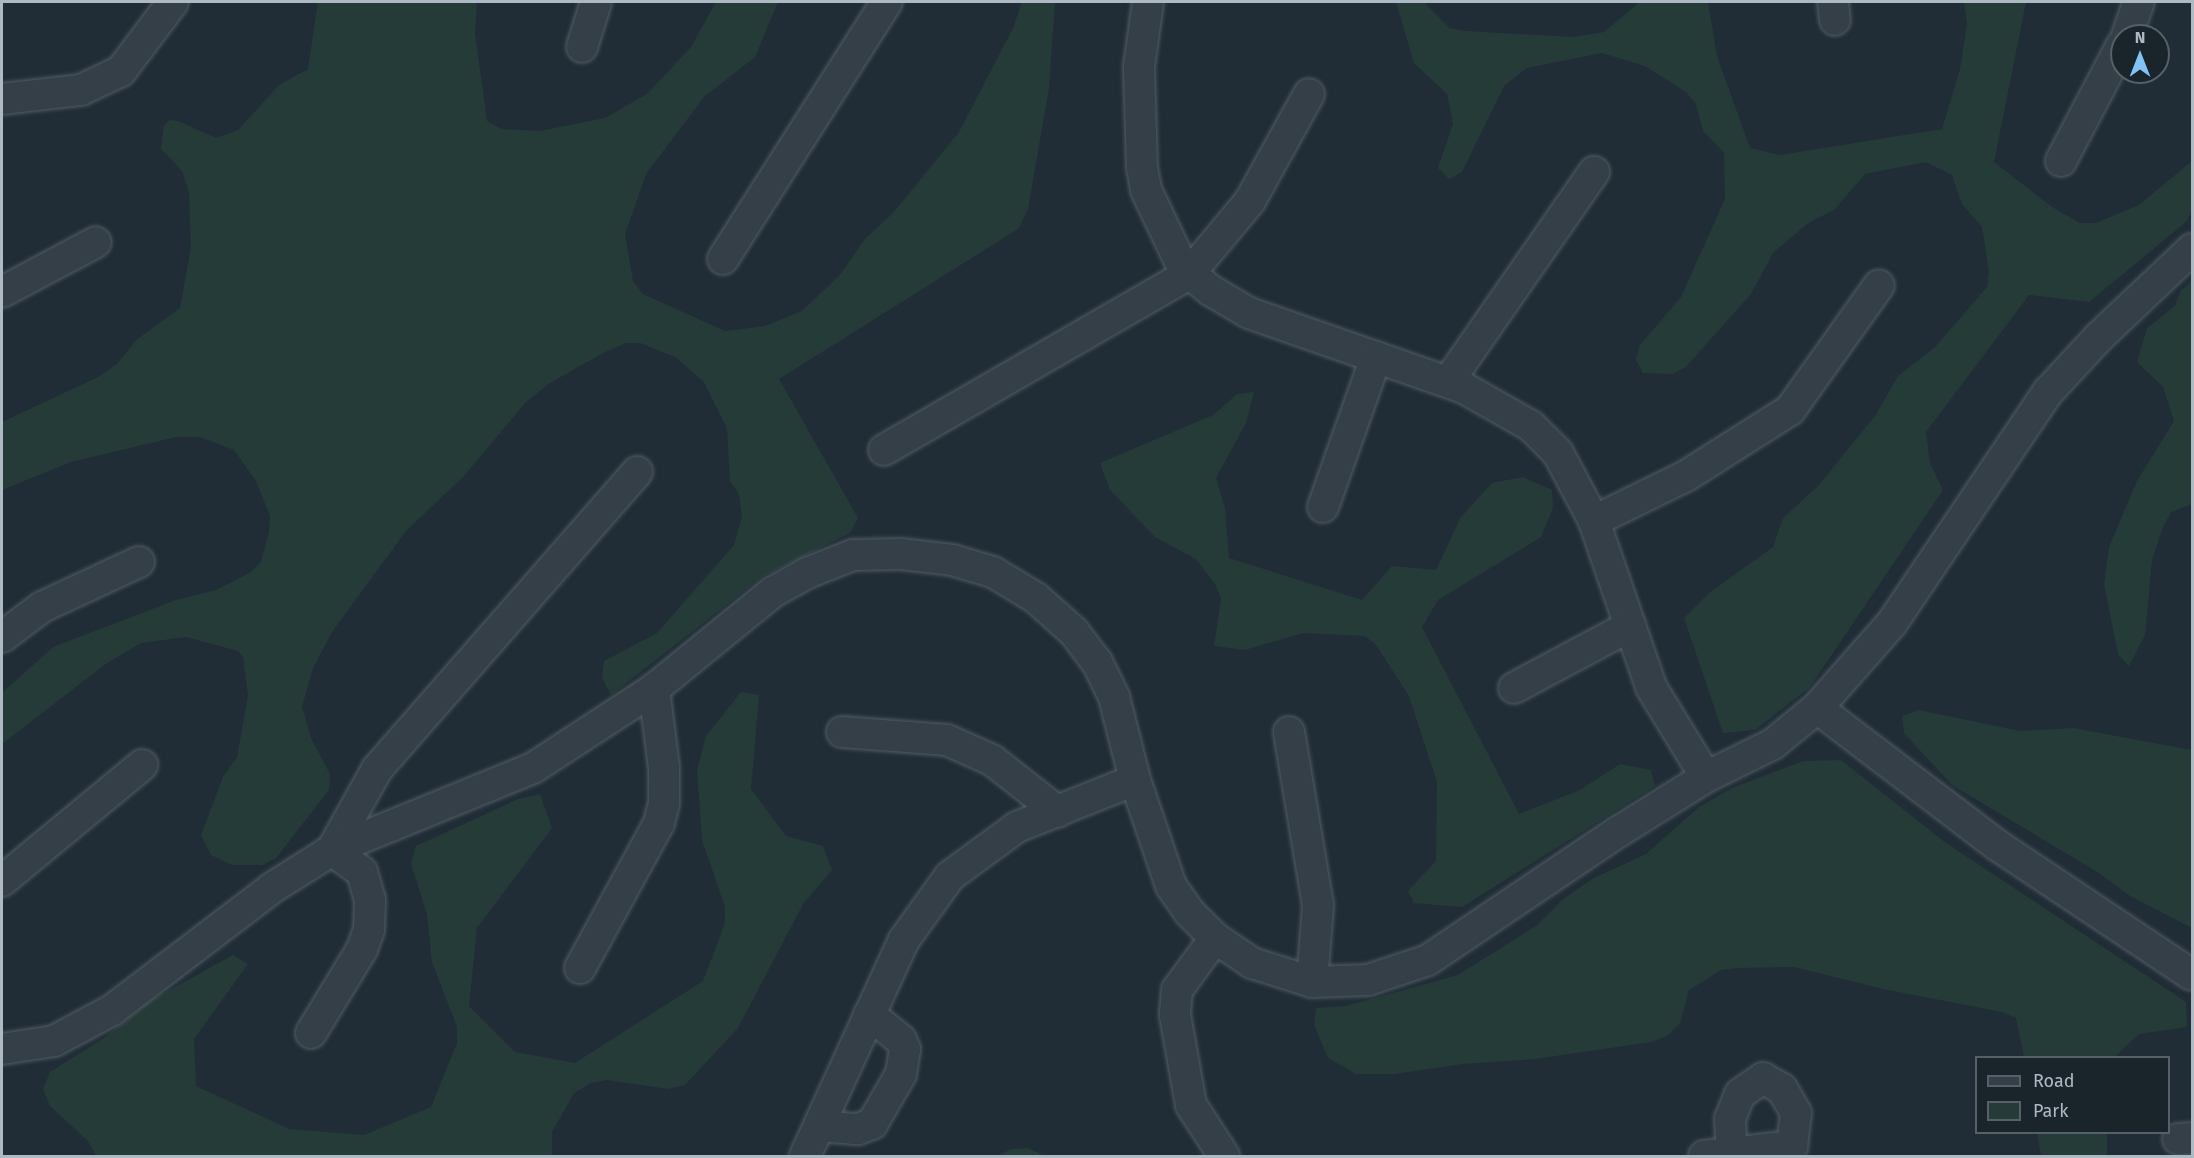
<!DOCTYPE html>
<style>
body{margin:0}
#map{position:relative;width:2194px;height:1158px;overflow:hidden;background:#202d36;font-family:"Fira Sans",sans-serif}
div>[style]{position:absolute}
.green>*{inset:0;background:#253b38}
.roads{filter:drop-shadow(0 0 2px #515d64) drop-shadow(0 0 2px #515d64)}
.minor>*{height:30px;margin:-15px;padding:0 15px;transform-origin:15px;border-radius:15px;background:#343f47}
span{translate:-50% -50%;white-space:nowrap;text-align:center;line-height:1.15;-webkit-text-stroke:4.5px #19242b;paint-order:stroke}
.frame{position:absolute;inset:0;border:3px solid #aebac3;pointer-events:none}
.legend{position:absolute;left:1975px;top:1056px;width:195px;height:78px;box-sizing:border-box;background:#19242b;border:2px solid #556068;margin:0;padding:8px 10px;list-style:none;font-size:18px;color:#aebac3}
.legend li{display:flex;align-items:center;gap:12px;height:30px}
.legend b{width:30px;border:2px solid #556068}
.north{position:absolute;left:2110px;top:24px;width:60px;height:60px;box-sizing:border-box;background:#19242b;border:2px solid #556068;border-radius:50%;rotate:0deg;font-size:16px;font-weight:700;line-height:24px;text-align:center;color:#aebac3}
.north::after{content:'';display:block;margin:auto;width:21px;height:27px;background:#82c2f4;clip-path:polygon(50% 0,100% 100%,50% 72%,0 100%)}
</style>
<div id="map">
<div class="green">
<div style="clip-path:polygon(318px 2px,477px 2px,475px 33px,487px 121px,502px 129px,540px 131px,605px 118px,647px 94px,691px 47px,716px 2px,778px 2px,755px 57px,704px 97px,646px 174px,625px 234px,633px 281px,643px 294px,725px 331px,765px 326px,802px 311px,840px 275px,865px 239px,894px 212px,959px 132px,1013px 28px,1022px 2px,1055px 2px,1049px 88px,1028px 209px,1018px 229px,779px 379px,858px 518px,850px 533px,762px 577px,611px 695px,602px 678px,604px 661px,657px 633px,734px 545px,742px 517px,739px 494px,730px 481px,727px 428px,704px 382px,675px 357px,640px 343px,626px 343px,605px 352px,550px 383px,526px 402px,464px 476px,406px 531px,332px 632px,313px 668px,302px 707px,311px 738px,330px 774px,329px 790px,276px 858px,263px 865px,232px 865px,211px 855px,201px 835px,223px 777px,237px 757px,248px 695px,243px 657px,238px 651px,186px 637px,141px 643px,107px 663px,2px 744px,2px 693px,53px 647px,176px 600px,216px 590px,251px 572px,261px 562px,269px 532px,270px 516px,256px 481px,234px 450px,200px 437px,176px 437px,71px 462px,2px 490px,2px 422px,98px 377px,117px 364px,136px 340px,180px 308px,191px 247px,189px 193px,182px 171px,161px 149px,164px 125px,170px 120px,178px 121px,216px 138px,238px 130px,279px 85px,308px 69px)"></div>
<div style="clip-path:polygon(1396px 2px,1424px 2px,1449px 28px,1464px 31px,1572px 37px,1604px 32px,1640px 2px,1708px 2px,1717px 56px,1750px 148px,1780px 155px,1942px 129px,1960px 69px,1967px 23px,1964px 2px,2026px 2px,1994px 162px,2052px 207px,2080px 223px,2096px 223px,2139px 205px,2192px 161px,2192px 209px,2187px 221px,2089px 302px,2029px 295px,1926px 432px,1930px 463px,1943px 490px,1810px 687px,1755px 730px,1723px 733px,1684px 618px,1709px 593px,1773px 547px,1783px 518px,1818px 486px,1875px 416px,1898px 376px,1935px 347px,1987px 287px,1989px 272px,1982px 227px,1962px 204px,1952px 175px,1926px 162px,1865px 174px,1835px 209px,1807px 224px,1773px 253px,1751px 294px,1686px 367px,1673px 374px,1643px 373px,1636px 360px,1640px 345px,1681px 297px,1725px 199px,1724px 153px,1703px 131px,1696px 104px,1686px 92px,1645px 66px,1602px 53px,1527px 68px,1504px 86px,1462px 172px,1449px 179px,1438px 168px,1453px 124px,1447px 94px,1414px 63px)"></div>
<div style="clip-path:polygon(2192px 281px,2192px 504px,2171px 512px,2163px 527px,2152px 560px,2145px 635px,2129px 666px,2118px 654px,2104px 584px,2109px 547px,2137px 481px,2174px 421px,2163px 387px,2137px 362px,2147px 328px,2175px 306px,2181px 290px)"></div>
<div style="clip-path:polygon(1254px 392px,1246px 423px,1216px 478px,1225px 508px,1229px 558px,1362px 600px,1392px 566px,1436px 570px,1461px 517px,1492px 483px,1523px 477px,1552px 490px,1553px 508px,1541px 537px,1438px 600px,1422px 627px,1519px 814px,1580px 790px,1620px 764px,1651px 770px,1655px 786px,1462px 907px,1414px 903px,1408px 891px,1436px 861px,1437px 782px,1409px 696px,1376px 645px,1365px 636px,1303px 633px,1245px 650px,1214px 646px,1221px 598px,1215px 584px,1196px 559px,1155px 537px,1110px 490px,1100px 463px,1213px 415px,1237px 394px)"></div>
<div style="clip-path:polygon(741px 692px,759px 695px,751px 789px,786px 836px,823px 846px,832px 870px,803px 904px,738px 1028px,685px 1085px,668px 1089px,607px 1080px,591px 1083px,574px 1093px,552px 1132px,552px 1156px,96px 1156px,88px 1141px,50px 1106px,43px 1089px,50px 1072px,104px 1038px,148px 1002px,233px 955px,248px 964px,194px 1039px,196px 1086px,289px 1129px,364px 1135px,431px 1107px,457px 1043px,457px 1027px,432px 962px,427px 914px,411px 864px,416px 846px,518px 799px,540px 794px,552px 828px,477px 928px,469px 1006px,515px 1052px,575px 1063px,703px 981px,725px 923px,725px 907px,702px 840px,697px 770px,706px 736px)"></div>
<div style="clip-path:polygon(1919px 710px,2020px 731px,2073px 728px,2192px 750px,2192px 928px,2130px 896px,2099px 873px,1952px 785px,1904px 733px,1902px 716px)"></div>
<div style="clip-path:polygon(1841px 760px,1946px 843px,2186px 1002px,2187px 1027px,2139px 1034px,2115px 1057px,2024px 1057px,2016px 1018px,2002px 1012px,1883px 989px,1794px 967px,1738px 968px,1721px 970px,1689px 990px,1680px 1023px,1667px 1036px,1651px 1042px,1535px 1059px,1463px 1064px,1394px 1074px,1356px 1074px,1328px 1058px,1314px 1025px,1316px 1008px,1346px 1006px,1458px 975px,1536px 926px,1562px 900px,1592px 879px,1646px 854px,1699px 807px,1732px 788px,1803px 761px)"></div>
<div style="clip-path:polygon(2037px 1133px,2107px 1133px,2107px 1156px,2041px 1156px)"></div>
<div style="clip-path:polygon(1028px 1148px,1045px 1156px,998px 1156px,1011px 1149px)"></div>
</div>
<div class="roads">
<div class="minor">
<div style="left:1148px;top:2px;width:66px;rotate:97.9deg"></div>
<div style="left:1139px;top:67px;width:100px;rotate:88.3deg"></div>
<div style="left:1142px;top:167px;width:23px;rotate:80deg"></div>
<div style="left:1146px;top:190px;width:86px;rotate:64.6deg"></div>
<div style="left:1183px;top:268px;width:35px;rotate:39deg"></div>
<div style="left:1210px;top:290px;width:45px;rotate:30.5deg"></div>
<div style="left:1249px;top:313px;width:228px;rotate:19.2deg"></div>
<div style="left:1464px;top:388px;width:77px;rotate:29.6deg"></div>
<div style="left:1531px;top:426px;width:38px;rotate:45deg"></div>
<div style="left:1558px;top:453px;width:77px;rotate:62.1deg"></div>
<div style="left:1594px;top:521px;width:176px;rotate:71deg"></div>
<div style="left:1651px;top:687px;width:105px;rotate:58.6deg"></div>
<div style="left:1833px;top:2px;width:18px;rotate:84deg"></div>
<div style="left:2127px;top:36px;width:36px;rotate:-71deg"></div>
<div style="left:582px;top:47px;width:47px;rotate:-72.7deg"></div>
<div style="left:2px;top:99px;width:80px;rotate:-6.5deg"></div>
<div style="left:81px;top:90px;width:44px;rotate:-25.4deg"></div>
<div style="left:121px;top:71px;width:86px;rotate:-53deg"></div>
<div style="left:2061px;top:161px;width:131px;rotate:-62.3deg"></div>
<div style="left:723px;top:259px;width:305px;rotate:-57.5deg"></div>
<div style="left:2px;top:292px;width:106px;rotate:-28deg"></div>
<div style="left:1448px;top:382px;width:256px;rotate:-55.2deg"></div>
<div style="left:884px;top:450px;width:354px;rotate:-30deg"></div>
<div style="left:1190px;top:273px;width:94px;rotate:-50.2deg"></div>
<div style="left:1250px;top:201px;width:122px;rotate:-61.1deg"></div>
<div style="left:1323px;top:507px;width:159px;rotate:-70.5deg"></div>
<div style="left:1594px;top:521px;width:102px;rotate:-26.1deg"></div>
<div style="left:1686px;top:476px;width:123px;rotate:-32.4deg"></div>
<div style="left:1790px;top:410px;width:153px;rotate:-54.5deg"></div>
<div style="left:2px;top:637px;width:50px;rotate:-36.9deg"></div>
<div style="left:42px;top:607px;width:107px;rotate:-24.9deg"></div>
<div style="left:1514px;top:688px;width:132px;rotate:-28.1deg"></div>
<div style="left:1817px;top:708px;width:226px;rotate:37.3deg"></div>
<div style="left:1997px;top:845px;width:234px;rotate:33.7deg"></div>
<div style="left:842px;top:732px;width:105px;rotate:4.4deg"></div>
<div style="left:947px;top:740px;width:49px;rotate:24deg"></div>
<div style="left:992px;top:760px;width:84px;rotate:38.2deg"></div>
<div style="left:1289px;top:732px;width:176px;rotate:80.5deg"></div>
<div style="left:1318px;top:906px;width:76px;rotate:94.5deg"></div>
<div style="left:2px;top:881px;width:182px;rotate:-39.6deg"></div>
<div style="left:1215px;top:938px;width:64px;rotate:126.2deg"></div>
<div style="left:1177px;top:990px;width:25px;rotate:95deg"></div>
<div style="left:1175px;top:1015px;width:91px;rotate:79.9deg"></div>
<div style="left:1191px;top:1105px;width:61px;rotate:57.1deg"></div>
<div style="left:580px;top:968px;width:165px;rotate:-61.4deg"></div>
<div style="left:659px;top:823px;width:21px;rotate:-76deg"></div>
<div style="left:664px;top:803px;width:35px;rotate:-90deg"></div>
<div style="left:664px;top:768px;width:80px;rotate:-97.2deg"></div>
<div style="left:311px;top:1033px;width:98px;rotate:-58.7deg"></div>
<div style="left:362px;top:949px;width:20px;rotate:-70deg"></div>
<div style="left:369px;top:930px;width:30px;rotate:-88deg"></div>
<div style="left:370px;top:900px;width:29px;rotate:-106deg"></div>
<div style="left:362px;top:872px;width:37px;rotate:-144deg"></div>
<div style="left:332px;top:850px;width:93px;rotate:-60.9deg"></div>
<div style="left:377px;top:769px;width:395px;rotate:-48.8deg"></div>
<div style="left:2px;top:1049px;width:53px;rotate:-8.7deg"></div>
<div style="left:54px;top:1041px;width:66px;rotate:-28.1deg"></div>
<div style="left:112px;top:1010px;width:201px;rotate:-37.3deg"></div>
<div style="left:272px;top:888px;width:71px;rotate:-32.3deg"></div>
<div style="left:332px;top:850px;width:217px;rotate:-22.2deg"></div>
<div style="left:533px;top:768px;width:145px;rotate:-33.1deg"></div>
<div style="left:654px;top:689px;width:154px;rotate:-39.2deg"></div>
<div style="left:773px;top:592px;width:39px;rotate:-29deg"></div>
<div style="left:807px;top:573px;width:49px;rotate:-21.4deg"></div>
<div style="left:853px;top:555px;width:48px;rotate:-1.2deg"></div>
<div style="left:901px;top:554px;width:51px;rotate:6.7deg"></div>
<div style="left:952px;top:560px;width:43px;rotate:16.3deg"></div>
<div style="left:993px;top:572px;width:50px;rotate:31.2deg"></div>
<div style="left:1036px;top:598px;width:51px;rotate:41.8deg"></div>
<div style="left:1074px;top:632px;width:38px;rotate:53deg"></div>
<div style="left:1097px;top:662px;width:39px;rotate:64deg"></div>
<div style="left:1114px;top:697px;width:86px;rotate:75.8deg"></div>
<div style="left:1135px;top:780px;width:112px;rotate:71.2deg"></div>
<div style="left:1171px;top:886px;width:32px;rotate:55deg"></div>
<div style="left:1189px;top:912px;width:37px;rotate:45deg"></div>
<div style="left:1215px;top:938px;width:45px;rotate:34deg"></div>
<div style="left:1252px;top:963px;width:63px;rotate:17.6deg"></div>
<div style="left:1312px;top:982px;width:56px;rotate:-2deg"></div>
<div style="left:1368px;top:980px;width:63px;rotate:-18.4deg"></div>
<div style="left:1428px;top:960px;width:229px;rotate:-34deg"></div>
<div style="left:1618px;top:832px;width:104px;rotate:-32deg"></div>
<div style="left:1706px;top:777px;width:75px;rotate:-26.2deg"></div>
<div style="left:1773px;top:744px;width:57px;rotate:-39.3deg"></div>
<div style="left:1817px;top:708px;width:113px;rotate:-48.6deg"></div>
<div style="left:1892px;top:623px;width:279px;rotate:-56deg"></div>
<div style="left:2048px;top:392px;width:75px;rotate:-47.2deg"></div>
<div style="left:2099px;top:337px;width:128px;rotate:-43.4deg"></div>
<div style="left:820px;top:1126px;width:38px;rotate:5deg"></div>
<div style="left:858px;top:1129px;width:15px;rotate:-20deg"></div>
<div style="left:872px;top:1124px;width:58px;rotate:-59.9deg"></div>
<div style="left:901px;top:1074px;width:25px;rotate:-81deg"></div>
<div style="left:905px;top:1049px;width:10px;rotate:-114deg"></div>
<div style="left:901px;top:1040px;width:41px;rotate:-140.9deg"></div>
<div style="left:2178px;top:1139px;width:14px;rotate:-4deg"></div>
<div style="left:805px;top:1156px;width:238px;rotate:-65.4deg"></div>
<div style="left:904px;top:940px;width:79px;rotate:-54.3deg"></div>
<div style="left:950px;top:876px;width:83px;rotate:-36.2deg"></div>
<div style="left:1017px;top:827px;width:127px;rotate:-21.7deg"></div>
<div style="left:1704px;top:1156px;width:89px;rotate:-6.5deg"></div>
<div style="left:1792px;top:1146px;width:33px;rotate:-83deg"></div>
<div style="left:1796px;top:1113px;width:28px;rotate:-120deg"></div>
<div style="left:1782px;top:1089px;width:22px;rotate:-150deg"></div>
<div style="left:1763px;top:1078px;width:28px;rotate:145deg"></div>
<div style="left:1740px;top:1094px;width:27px;rotate:112deg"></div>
<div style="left:1730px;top:1119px;width:34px;rotate:87deg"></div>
</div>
</div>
<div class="frame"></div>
<ul class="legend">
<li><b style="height:8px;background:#343f47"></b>Road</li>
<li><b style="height:16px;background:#253b38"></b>Park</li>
</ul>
<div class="north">N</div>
</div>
